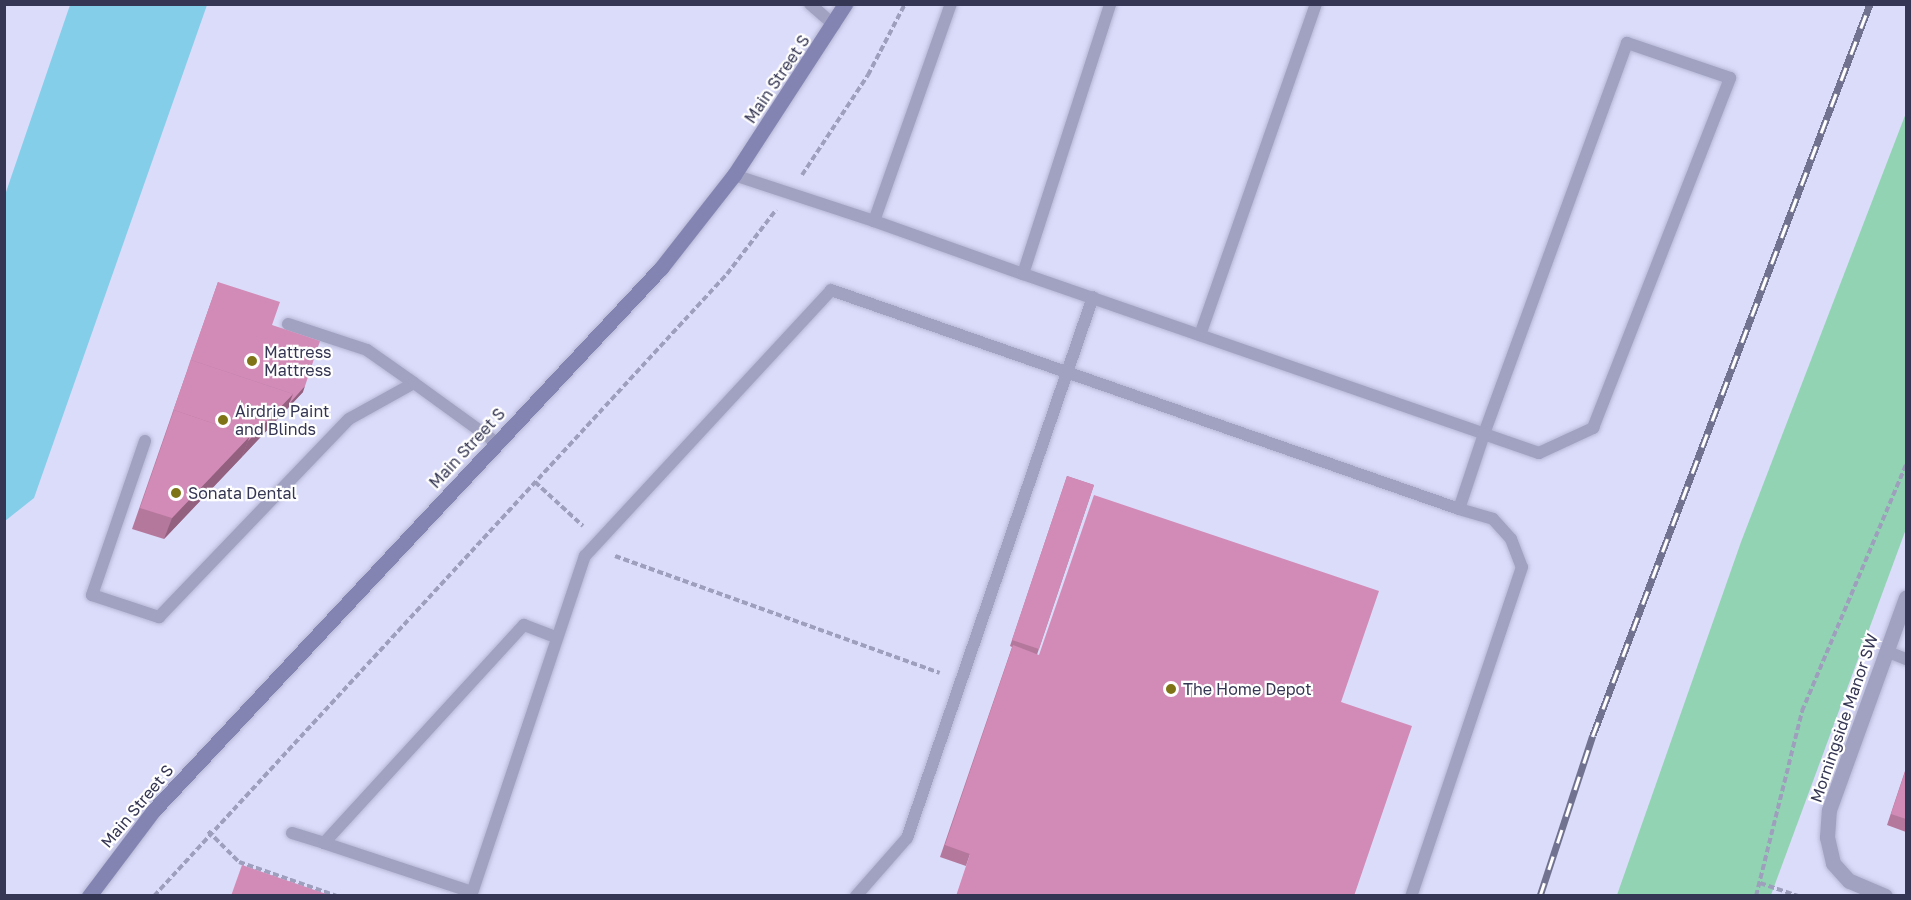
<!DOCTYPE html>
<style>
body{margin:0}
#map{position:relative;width:1911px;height:900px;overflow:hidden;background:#dbdcfa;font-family:"Golos Text",sans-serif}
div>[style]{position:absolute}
.green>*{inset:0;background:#92d3b3}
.water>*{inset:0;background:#84cee9}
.path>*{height:4px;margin-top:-2px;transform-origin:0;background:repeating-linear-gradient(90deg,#9e9fbd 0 6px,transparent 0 9px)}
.roads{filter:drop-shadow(0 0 2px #b6b7d5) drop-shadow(0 0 2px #b6b7d5)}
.lane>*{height:12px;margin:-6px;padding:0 6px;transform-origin:6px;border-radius:6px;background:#a1a2c2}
.street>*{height:15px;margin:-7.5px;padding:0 7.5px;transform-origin:7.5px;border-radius:7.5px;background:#a1a2c2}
.secondary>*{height:15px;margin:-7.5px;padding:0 7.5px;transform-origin:7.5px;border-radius:7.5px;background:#8384b2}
.rail>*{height:7px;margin-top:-3.5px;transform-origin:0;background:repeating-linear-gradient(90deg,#fff 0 14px,#71728f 0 28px);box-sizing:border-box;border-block:2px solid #71728f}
.wall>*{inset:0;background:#b5789d}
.shaded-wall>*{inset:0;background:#93617f}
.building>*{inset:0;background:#d28bb6}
.dots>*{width:16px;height:16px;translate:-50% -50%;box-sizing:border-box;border:3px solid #fff;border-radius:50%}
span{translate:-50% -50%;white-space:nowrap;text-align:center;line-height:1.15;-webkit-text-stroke:4.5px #fff;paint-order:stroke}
.street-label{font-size:16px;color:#353653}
.poi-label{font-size:16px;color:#353653}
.left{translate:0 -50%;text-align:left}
.frame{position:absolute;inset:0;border:6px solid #353653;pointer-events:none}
</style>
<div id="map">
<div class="green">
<div style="clip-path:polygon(1906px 113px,1906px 529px,1771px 895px,1617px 895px,1741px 542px)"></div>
</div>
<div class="water">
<div style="clip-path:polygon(70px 5px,207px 5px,34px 498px,5px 521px,5px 195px)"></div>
</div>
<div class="path">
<div style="left:802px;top:175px;width:120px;rotate:-56.6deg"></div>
<div style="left:868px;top:75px;width:80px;rotate:-62.5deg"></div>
<div style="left:535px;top:482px;width:65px;rotate:42.5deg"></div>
<div style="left:615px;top:556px;width:345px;rotate:19.8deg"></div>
<div style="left:208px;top:831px;width:44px;rotate:45deg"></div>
<div style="left:239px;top:862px;width:104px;rotate:19.1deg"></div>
<div style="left:1760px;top:883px;width:40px;rotate:18.9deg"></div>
<div style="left:154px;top:896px;width:846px;rotate:-47.35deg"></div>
<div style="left:727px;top:274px;width:81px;rotate:-52.6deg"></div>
<div style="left:1756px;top:896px;width:191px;rotate:-76deg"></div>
<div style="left:1802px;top:711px;width:267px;rotate:-67.1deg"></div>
</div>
<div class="roads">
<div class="lane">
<div style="left:810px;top:4px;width:32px;rotate:41deg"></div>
<div style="left:734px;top:175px;width:147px;rotate:18.2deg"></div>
<div style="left:874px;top:221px;width:158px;rotate:19.6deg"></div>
<div style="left:1023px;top:274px;width:488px;rotate:19.1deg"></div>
<div style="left:1484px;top:434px;width:58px;rotate:19.1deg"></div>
<div style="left:1539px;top:453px;width:60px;rotate:-24.8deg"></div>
<div style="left:1593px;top:428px;width:376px;rotate:-68.6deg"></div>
<div style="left:1730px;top:78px;width:109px;rotate:-161.2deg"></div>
<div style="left:1627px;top:43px;width:416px;rotate:110.1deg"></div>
<div style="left:1484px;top:434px;width:79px;rotate:108.4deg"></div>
<div style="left:1459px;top:509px;width:35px;rotate:16deg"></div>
<div style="left:1493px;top:519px;width:27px;rotate:48deg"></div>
<div style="left:1511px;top:539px;width:30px;rotate:69deg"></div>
<div style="left:1522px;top:567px;width:347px;rotate:108.6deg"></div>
<div style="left:874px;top:221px;width:230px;rotate:-70.5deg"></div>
<div style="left:1023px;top:274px;width:284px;rotate:-72.1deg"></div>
<div style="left:288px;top:324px;width:83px;rotate:18.2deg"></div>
<div style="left:367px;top:350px;width:57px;rotate:35.1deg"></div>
<div style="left:1200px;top:335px;width:351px;rotate:-70.7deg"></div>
<div style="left:145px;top:441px;width:163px;rotate:109deg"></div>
<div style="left:92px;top:595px;width:71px;rotate:18.2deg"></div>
<div style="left:159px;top:617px;width:274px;rotate:-46.2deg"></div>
<div style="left:349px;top:419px;width:74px;rotate:-29deg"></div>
<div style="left:414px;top:383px;width:102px;rotate:35.9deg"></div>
<div style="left:1886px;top:651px;width:22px;rotate:22deg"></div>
<div style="left:292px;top:833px;width:34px;rotate:17deg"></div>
<div style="left:472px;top:892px;width:156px;rotate:-161.7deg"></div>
<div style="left:324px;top:843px;width:296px;rotate:-47.5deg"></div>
<div style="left:524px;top:625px;width:34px;rotate:21deg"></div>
<div style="left:471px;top:896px;width:359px;rotate:-71.5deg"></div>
<div style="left:585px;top:556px;width:362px;rotate:-47.2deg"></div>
<div style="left:831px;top:290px;width:665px;rotate:19.22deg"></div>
<div style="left:856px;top:896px;width:77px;rotate:-48.7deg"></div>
<div style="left:907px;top:838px;width:572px;rotate:-71.03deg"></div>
</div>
<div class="street">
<div style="left:1885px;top:896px;width:39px;rotate:-157deg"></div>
<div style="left:1849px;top:881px;width:24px;rotate:-132deg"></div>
<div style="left:1833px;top:863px;width:27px;rotate:-103deg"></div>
<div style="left:1827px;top:837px;width:27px;rotate:-86deg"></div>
<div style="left:1829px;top:810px;width:226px;rotate:-70.1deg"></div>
</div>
<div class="secondary">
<div style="left:89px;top:896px;width:106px;rotate:-53deg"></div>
<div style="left:153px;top:811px;width:744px;rotate:-46.91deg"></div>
<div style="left:661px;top:268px;width:118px;rotate:-51.9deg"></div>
<div style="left:734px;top:175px;width:204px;rotate:-57deg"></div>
</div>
</div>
<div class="rail">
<div style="left:1540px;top:896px;width:169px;rotate:-71.8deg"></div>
<div style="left:1593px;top:735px;width:782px;rotate:-69.25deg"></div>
</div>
<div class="wall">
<div style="clip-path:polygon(218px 282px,272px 325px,303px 392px,164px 539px,132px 529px)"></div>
<div style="clip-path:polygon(1067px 476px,1094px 485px,966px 866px,940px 857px,1012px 647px,1010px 646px)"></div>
<div style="clip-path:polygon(1906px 768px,1906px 832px,1887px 825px)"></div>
</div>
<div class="shaded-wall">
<div style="clip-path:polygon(305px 386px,303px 392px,242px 457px,248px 441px,293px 394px)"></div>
<div style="clip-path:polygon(250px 436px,242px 457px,164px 539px,172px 518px)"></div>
</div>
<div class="building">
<div style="clip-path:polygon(218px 282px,280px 302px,272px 325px,320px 341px,305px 386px,289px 404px,293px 394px,191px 360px,187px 370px)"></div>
<div style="clip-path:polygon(191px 360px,293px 394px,248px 441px,250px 436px,174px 410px,172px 414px)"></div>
<div style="clip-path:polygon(174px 410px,250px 436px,172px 518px,140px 508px)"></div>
<div style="clip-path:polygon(1067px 476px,1094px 485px,1039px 649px,1012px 640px)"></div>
<div style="clip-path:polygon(1094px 495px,1379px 591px,1341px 702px,1412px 726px,1354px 896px,956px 896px,970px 854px,945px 845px,1013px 645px,1039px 655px)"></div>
<div style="clip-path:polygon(1906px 769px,1906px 819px,1891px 814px)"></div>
<div style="clip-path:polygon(242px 865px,332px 896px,231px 896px)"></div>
</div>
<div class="dots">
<div style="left:252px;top:361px;background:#7e7417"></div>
<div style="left:223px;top:420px;background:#7e7417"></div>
<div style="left:176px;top:493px;background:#7e7417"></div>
<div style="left:1171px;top:689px;background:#7e7417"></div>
</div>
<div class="street-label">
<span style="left:777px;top:79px;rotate:-56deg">Main Street S</span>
<span style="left:467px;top:448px;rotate:-47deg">Main Street S</span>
<span style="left:1844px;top:718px;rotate:-71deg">Morningside Manor SW</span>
<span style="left:137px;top:806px;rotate:-50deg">Main Street S</span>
</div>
<div class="poi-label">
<span class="left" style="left:264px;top:361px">Mattress<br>Mattress</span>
<span class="left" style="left:235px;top:420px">Airdrie Paint<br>and Blinds</span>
<span class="left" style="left:188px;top:493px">Sonata Dental</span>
<span class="left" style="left:1183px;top:689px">The Home Depot</span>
</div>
<div class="frame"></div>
</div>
